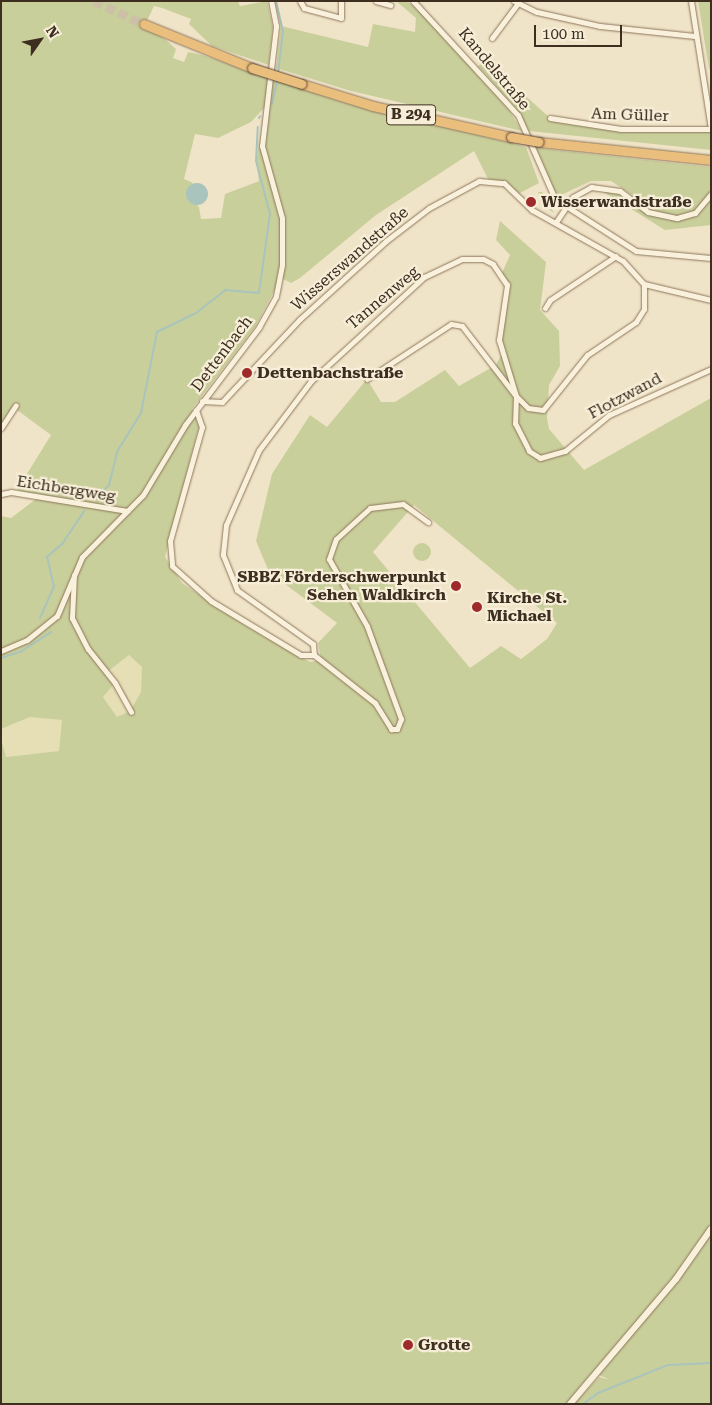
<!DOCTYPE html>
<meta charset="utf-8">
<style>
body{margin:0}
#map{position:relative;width:712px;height:1405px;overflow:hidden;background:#f0e4c8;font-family:"Roboto Serif",serif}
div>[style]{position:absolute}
.farmland>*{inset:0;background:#e6deb5}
.green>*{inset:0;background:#c9cf9b}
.round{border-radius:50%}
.water>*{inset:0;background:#a9c4bc}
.stream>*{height:2px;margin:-1px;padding:0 1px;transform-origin:1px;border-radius:1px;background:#a9c4bc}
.trunk-tunnel>*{height:9px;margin-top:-4.5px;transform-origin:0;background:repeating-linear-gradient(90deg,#ccc0a6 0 9px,transparent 0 13.5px)}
.roads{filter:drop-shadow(0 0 1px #8d765c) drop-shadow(0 0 1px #8d765c)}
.minor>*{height:5px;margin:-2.5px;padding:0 2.5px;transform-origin:2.5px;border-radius:2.5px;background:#faf1dc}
.tertiary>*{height:6px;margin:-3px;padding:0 3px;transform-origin:3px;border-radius:3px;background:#faf1dc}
.trunk>*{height:9px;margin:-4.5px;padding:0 4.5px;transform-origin:4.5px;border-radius:4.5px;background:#eabe7c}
.bridges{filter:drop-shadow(0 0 1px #5b4430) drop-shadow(0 0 1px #5b4430)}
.trunk-bridge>*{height:9px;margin:-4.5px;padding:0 4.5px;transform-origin:4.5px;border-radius:4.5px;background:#eabe7c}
.dots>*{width:14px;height:14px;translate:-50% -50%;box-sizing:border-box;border:2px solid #f7eed8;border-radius:50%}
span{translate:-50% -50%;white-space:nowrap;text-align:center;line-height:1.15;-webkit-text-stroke:4.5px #f7eed8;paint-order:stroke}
.shield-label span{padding:1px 4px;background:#f7eed8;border:1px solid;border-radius:4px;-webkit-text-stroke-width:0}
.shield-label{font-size:15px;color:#3d2e20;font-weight:700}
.street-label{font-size:16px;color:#3d2e20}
.poi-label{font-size:16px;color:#3d2e20;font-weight:700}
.left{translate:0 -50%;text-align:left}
.right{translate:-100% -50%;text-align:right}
.frame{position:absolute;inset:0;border:2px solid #3d2e20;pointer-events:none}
.north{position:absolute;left:15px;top:15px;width:50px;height:50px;-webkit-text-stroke:4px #f7eed8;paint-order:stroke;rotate:57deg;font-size:14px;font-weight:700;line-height:20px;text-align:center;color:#3d2e20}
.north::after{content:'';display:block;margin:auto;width:18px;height:22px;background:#3d2e20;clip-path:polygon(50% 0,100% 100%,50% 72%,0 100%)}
.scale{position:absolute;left:534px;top:25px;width:88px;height:22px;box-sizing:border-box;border:2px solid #3d2e20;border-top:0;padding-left:6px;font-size:15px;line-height:18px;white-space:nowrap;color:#3d2e20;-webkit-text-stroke:4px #f7eed8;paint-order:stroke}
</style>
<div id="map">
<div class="farmland">
<div style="clip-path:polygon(129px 654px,142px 667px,141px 692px,130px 711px,117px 717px,103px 697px,115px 683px,107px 672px)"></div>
<div style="clip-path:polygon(30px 717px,62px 720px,59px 751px,5px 757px,1px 729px)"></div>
</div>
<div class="green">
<div style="clip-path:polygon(evenodd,1px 1px,238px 1px,240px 6px,267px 1px,273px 28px,269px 65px,212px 46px,189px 24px,191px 19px,162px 8px,154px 6px,144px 27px,166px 40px,176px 49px,173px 58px,184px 62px,188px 52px,202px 55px,345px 103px,526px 147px,539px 183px,518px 194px,488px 179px,474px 151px,376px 215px,300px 278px,291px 283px,281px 278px,255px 327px,192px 409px,199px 426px,165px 557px,182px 583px,246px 626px,310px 662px,321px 660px,318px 643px,337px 623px,269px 572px,256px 541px,272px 474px,310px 415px,327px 427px,367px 379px,381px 402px,395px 402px,445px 370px,459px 386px,496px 365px,501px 355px,499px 340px,508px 291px,502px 273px,510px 255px,496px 240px,500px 221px,546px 262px,540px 310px,559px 331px,560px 366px,549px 385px,547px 418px,549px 429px,584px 470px,711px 398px,711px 1404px,574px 1404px,599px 1377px,610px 1380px,597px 1374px,567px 1404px,1px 1404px,1px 738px,6px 757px,59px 751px,62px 720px,30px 717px,1px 729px,1px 516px,11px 518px,40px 496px,17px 490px,51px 435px,13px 407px,1px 425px,1px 1px,267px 105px,256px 161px,259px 181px,225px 194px,221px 218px,201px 219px,199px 207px,186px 192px,193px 183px,184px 179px,195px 134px,218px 138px,251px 122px,267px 105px,1px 1px,414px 505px,557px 623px,547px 639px,521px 659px,501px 646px,470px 668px,373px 552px,414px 505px,1px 1px,129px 655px,142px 667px,141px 692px,130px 711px,117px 717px,103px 697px,115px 683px,107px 672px,129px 655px)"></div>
<div style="clip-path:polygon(396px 1px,407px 1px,430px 21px,509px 110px,522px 131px,351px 91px,276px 68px,281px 26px,368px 47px,373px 24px,415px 32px,416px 18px)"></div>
<div style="clip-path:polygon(698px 1px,711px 1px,711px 70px,709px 69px)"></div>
<div style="clip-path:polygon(487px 61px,550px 118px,621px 129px,711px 129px,711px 150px,529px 131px,515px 107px,478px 66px)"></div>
<div style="clip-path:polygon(536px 148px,711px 167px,711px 225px,665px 230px,602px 191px,615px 192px,648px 212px,652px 208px,611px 181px,591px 181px,557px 197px)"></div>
<div style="clip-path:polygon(538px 192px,542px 192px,554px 213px,544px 206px)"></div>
<div class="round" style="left:413px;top:543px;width:18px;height:18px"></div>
</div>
<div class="water">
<div class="round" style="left:186px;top:183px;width:22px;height:22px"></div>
</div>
<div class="stream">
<div style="left:276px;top:1px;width:31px;rotate:77deg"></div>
<div style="left:283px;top:31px;width:43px;rotate:96.6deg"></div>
<div style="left:272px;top:104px;width:27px;rotate:-77deg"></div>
<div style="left:259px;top:118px;width:2px;rotate:-63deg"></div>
<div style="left:95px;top:499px;width:20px;rotate:-45deg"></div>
<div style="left:109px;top:485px;width:36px;rotate:-76deg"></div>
<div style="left:118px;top:450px;width:44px;rotate:-58.1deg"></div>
<div style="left:141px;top:413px;width:83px;rotate:-78.8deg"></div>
<div style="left:157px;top:332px;width:43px;rotate:-26deg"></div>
<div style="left:196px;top:313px;width:37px;rotate:-38deg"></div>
<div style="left:225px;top:290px;width:34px;rotate:5deg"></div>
<div style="left:259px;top:293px;width:80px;rotate:-82.1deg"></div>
<div style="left:270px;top:214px;width:55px;rotate:-104.8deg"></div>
<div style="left:256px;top:161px;width:34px;rotate:-87deg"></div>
<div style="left:40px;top:618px;width:34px;rotate:-66deg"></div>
<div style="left:54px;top:587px;width:31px;rotate:-103deg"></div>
<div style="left:47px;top:557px;width:20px;rotate:-41deg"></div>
<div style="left:62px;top:544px;width:40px;rotate:-56deg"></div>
<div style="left:1px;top:658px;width:22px;rotate:-18deg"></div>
<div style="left:22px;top:651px;width:35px;rotate:-33deg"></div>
<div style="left:583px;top:1404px;width:19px;rotate:-36deg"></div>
<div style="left:598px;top:1393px;width:75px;rotate:-21.8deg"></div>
<div style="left:668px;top:1365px;width:43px;rotate:-2.7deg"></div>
</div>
<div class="trunk-tunnel">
<div style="left:94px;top:1px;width:55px;rotate:24.7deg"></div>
</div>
<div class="roads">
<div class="minor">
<div style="left:300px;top:1px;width:8px;rotate:60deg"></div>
<div style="left:304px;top:8px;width:38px;rotate:15deg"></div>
<div style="left:341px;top:18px;width:17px;rotate:-90deg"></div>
<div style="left:376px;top:1px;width:15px;rotate:16deg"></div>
<div style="left:413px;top:1px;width:155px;rotate:47.4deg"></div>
<div style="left:518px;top:115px;width:92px;rotate:66.2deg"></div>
<div style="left:555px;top:199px;width:96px;rotate:32.7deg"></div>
<div style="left:636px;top:251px;width:75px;rotate:5.3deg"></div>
<div style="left:514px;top:1px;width:25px;rotate:26deg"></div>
<div style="left:537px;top:12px;width:65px;rotate:12.5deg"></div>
<div style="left:600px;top:26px;width:95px;rotate:6.1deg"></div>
<div style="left:691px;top:1px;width:129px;rotate:81.1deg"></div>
<div style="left:492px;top:38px;width:44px;rotate:-53.4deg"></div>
<div style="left:550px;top:118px;width:72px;rotate:8.8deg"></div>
<div style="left:621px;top:129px;width:90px"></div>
<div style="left:556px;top:222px;width:30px;rotate:-56deg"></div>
<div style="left:573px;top:197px;width:21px;rotate:-29deg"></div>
<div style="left:591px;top:187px;width:29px;rotate:8deg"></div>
<div style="left:620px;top:191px;width:35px;rotate:37deg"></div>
<div style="left:648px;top:212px;width:30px;rotate:12deg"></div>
<div style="left:677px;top:218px;width:19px;rotate:-16deg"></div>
<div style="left:695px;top:213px;width:25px;rotate:-50deg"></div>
<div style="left:644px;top:284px;width:69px;rotate:13.4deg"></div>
<div style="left:545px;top:308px;width:9px;rotate:-58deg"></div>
<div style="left:550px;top:300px;width:79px;rotate:-33.7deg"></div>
<div style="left:367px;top:379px;width:100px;rotate:-33.2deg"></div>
<div style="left:451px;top:324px;width:11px;rotate:10deg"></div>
<div style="left:462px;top:326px;width:88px;rotate:52.4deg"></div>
<div style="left:516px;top:396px;width:27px;rotate:92deg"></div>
<div style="left:515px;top:423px;width:31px;rotate:63deg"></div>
<div style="left:529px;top:451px;width:13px;rotate:32deg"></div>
<div style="left:540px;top:458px;width:26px;rotate:-16deg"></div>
<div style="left:565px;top:451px;width:57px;rotate:-39.3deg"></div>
<div style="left:609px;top:415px;width:112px;rotate:-24.3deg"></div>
<div style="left:202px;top:401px;width:20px;rotate:3deg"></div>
<div style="left:222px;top:402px;width:114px;rotate:-46.8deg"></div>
<div style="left:300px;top:319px;width:116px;rotate:-42.2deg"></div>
<div style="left:386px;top:241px;width:54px;rotate:-37.5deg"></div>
<div style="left:429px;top:208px;width:57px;rotate:-28.4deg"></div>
<div style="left:479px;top:181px;width:25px;rotate:5deg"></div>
<div style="left:504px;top:183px;width:39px;rotate:44deg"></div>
<div style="left:532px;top:210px;width:104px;rotate:29.3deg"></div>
<div style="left:623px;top:261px;width:31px;rotate:48deg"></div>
<div style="left:644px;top:284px;width:25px;rotate:90deg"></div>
<div style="left:644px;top:309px;width:15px;rotate:122deg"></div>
<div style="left:636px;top:322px;width:59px;rotate:146deg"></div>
<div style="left:587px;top:355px;width:70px;rotate:128.7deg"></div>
<div style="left:543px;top:410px;width:15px;rotate:-172deg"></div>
<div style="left:528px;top:408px;width:17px;rotate:-135deg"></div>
<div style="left:516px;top:396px;width:59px;rotate:-106.9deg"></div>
<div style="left:499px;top:340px;width:56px;rotate:-81.7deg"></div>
<div style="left:507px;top:285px;width:25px;rotate:-124deg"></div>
<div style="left:493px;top:264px;width:11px;rotate:-153deg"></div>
<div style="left:483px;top:259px;width:21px;rotate:180deg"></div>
<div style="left:462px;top:259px;width:42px;rotate:154.7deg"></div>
<div style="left:424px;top:277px;width:154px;rotate:137.4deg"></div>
<div style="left:311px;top:381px;width:86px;rotate:127deg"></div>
<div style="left:259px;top:450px;width:82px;rotate:113.7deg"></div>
<div style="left:226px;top:525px;width:30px;rotate:96deg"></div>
<div style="left:223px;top:555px;width:38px;rotate:68deg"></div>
<div style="left:237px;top:590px;width:93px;rotate:35.4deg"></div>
<div style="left:313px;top:644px;width:11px;rotate:85deg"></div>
<div style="left:196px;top:410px;width:18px;rotate:71deg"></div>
<div style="left:202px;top:427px;width:118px;rotate:105.7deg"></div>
<div style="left:170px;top:541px;width:25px;rotate:85deg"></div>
<div style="left:172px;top:566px;width:52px;rotate:41.9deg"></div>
<div style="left:211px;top:601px;width:105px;rotate:31deg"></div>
<div style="left:301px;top:655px;width:13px"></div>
<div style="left:1px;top:428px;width:27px;rotate:-57deg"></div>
<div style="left:1px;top:494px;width:10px;rotate:-11deg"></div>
<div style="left:11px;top:492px;width:118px;rotate:9.3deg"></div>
<div style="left:74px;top:575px;width:43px;rotate:92.7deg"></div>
<div style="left:72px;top:618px;width:35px;rotate:63deg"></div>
<div style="left:88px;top:649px;width:43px;rotate:51.5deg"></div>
<div style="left:115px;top:683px;width:33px;rotate:61deg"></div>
<div style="left:1px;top:651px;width:28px;rotate:-23deg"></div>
<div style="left:27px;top:640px;width:38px;rotate:-39deg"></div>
<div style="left:57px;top:616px;width:64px;rotate:-67deg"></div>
<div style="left:82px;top:557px;width:87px;rotate:-45.5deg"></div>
<div style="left:143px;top:495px;width:82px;rotate:-59deg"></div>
<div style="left:185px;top:425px;width:123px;rotate:-52.9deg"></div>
<div style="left:259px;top:327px;width:35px;rotate:-61deg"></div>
<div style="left:276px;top:296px;width:32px;rotate:-79deg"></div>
<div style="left:282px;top:265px;width:47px;rotate:-90deg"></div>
<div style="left:282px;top:218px;width:75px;rotate:-105.5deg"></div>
<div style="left:262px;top:146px;width:121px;rotate:-83.3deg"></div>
<div style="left:276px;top:26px;width:25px;rotate:-101deg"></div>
<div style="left:314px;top:655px;width:78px;rotate:38.2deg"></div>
<div style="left:375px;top:703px;width:31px;rotate:58deg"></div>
<div style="left:391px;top:729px;width:6px"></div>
<div style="left:397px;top:729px;width:11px;rotate:-68deg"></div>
<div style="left:401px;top:719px;width:99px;rotate:-110.1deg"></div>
<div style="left:367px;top:626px;width:77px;rotate:-119.6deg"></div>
<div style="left:329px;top:559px;width:21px;rotate:-71deg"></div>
<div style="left:336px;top:539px;width:46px;rotate:-42.4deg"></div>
<div style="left:370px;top:508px;width:33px;rotate:-7deg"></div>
<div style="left:403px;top:504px;width:31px;rotate:36deg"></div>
</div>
<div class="tertiary">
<div style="left:570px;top:1404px;width:164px;rotate:-49.7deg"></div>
<div style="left:676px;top:1279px;width:61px;rotate:-55deg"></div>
</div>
<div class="trunk">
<div style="left:144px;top:24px;width:117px;rotate:22.2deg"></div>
<div style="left:302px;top:84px;width:74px;rotate:17.2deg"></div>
<div style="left:373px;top:106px;width:141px;rotate:12.7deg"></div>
<div style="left:539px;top:142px;width:173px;rotate:6deg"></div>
</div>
</div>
<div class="bridges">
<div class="trunk-bridge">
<div style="left:252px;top:68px;width:52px;rotate:17.7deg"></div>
<div style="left:511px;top:137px;width:28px;rotate:10deg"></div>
</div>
</div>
<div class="dots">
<div style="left:531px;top:202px;background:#9e2a2b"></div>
<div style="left:247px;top:373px;background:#9e2a2b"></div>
<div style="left:456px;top:586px;background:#9e2a2b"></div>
<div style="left:477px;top:607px;background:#9e2a2b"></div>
<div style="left:408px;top:1345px;background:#9e2a2b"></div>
</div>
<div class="shield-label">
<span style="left:411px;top:115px">B 294</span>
</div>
<div class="street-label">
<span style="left:494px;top:69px;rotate:50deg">Kandelstraße</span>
<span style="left:630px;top:115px;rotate:2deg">Am Güller</span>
<span style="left:350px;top:259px;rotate:-41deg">Wisserswandstraße</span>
<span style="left:383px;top:298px;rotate:-40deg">Tannenweg</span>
<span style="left:222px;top:354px;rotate:-53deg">Dettenbach</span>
<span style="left:625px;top:396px;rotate:-28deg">Flotzwand</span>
<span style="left:66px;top:489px;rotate:9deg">Eichbergweg</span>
</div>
<div class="poi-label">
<span class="left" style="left:541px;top:202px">Wisserwandstraße</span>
<span class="left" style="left:257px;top:373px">Dettenbachstraße</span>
<span class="right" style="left:446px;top:586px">SBBZ Förderschwerpunkt<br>Sehen Waldkirch</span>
<span class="left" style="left:487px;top:607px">Kirche St.<br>Michael</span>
<span class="left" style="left:418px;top:1345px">Grotte</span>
</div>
<div class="frame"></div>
<div class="north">N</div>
<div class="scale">100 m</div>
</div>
